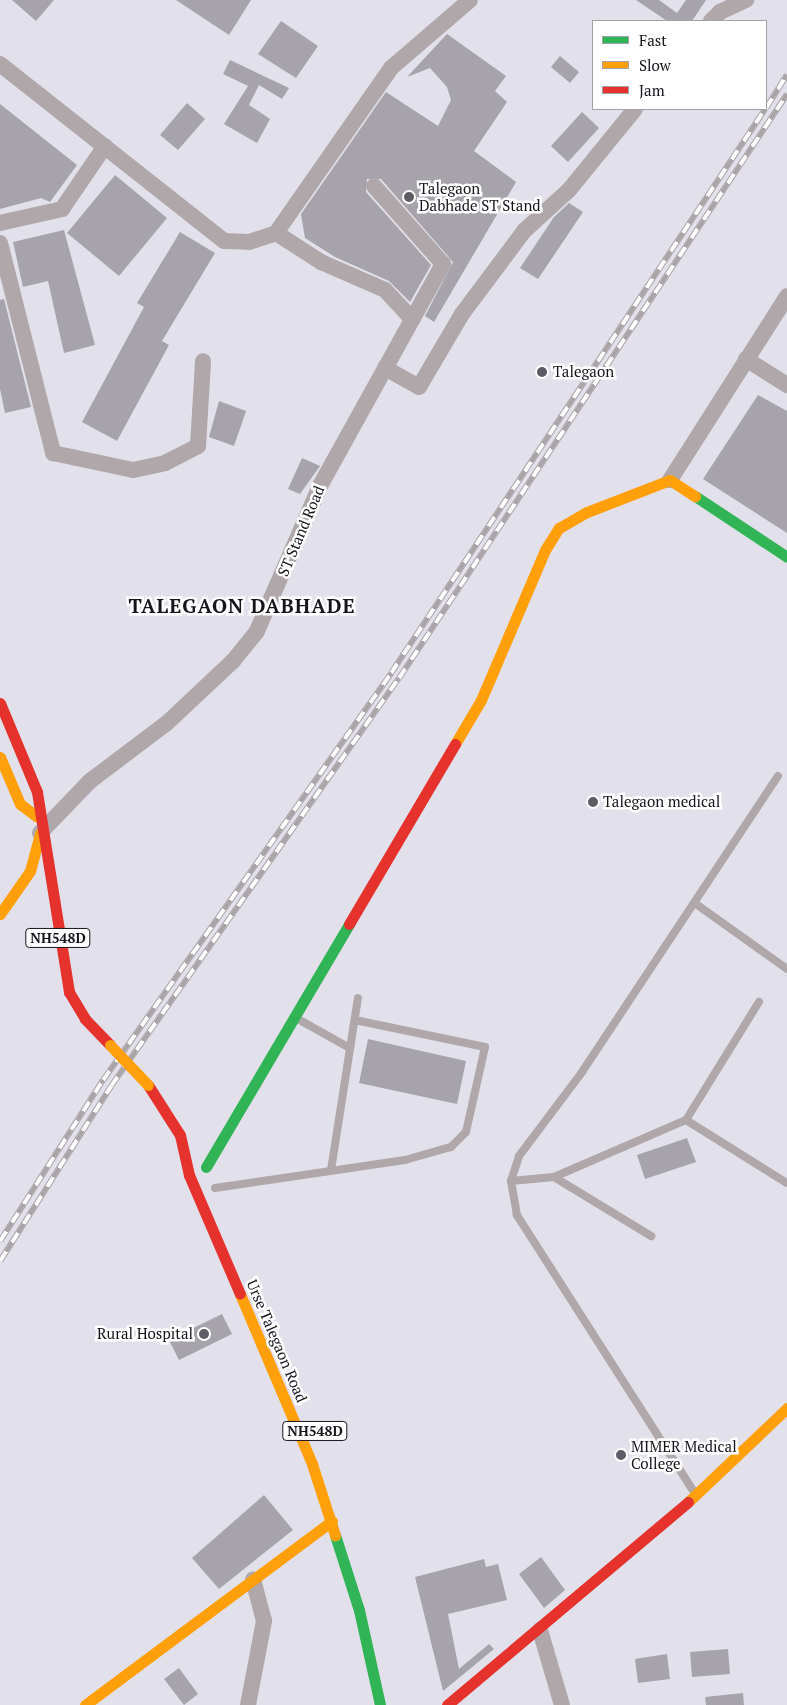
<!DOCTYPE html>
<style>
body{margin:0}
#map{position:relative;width:787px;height:1705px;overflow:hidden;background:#e2e0ea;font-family:"PT Serif",serif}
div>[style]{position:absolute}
.building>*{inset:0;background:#a6a3ab}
.lane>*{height:8px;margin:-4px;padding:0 4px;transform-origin:4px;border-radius:4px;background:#afa7a9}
.street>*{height:16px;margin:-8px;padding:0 8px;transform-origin:8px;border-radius:8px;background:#afa7a9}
.fast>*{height:11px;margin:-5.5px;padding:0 5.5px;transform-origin:5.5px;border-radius:5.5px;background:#30b455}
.slow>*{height:11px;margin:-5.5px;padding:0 5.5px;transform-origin:5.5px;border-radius:5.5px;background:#ff9f0a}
.jam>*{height:11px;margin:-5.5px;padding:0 5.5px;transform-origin:5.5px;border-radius:5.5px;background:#e5322d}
.rail>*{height:5.5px;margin-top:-2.75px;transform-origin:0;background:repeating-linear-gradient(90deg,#fff 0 11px,#aaa4a9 0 22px);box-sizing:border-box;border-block:1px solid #aaa4a9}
.slow-bridge>*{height:11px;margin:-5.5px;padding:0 5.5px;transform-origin:5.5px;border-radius:5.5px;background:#ff9f0a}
.dots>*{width:14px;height:14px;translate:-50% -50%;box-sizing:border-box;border:2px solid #fff;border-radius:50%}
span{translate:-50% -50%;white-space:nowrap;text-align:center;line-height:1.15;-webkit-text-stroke:5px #fff;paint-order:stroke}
.shield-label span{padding:1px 4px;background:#fff;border:1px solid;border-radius:4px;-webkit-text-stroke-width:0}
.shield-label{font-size:14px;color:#16141b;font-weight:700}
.poi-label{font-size:15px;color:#16141b}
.left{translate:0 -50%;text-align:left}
.right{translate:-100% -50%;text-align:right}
.street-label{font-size:15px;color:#16141b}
.district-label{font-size:20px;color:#16141b;font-weight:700;letter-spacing:1px}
.legend{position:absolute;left:592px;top:20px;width:175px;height:90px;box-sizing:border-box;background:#fff;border:1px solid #a2a1a4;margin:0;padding:6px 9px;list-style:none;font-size:15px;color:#16141b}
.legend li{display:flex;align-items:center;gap:10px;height:25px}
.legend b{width:25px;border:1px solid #a2a1a4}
</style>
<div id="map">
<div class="building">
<div style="clip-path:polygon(12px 0,54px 0,36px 21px)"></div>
<div style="clip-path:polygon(176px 0,251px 0,229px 35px)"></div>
<div style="clip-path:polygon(636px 0,659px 0,677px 13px,686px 0,706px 0,692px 21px,667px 21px)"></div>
<div style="clip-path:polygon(281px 21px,318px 46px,296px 78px,258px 54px)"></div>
<div style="clip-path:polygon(447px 34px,506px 76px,495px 91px,507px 102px,474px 151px,516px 182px,434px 322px,425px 316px,453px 262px,381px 179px,367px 179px,366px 192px,431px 265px,410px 302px,389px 281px,335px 257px,305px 238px,301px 214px,386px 92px,438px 126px,451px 100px,447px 87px,430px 68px,407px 77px)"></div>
<div style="clip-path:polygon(560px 56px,579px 72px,570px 83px,551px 67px)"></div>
<div style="clip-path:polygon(230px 60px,289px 88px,282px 99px,259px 85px,249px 105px,270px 119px,257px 143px,224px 124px,248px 86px,223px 74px)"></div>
<div style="clip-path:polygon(187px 103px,205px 119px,178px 150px,160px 135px)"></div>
<div style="clip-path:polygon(0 104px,77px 165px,50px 202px,41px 198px,0 209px)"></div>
<div style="clip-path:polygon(582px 112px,599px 128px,568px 162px,551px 146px)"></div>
<div style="clip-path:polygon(115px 175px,167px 218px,119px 276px,67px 233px)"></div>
<div style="clip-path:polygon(569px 203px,583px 212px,538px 279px,520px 268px,554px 217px)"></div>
<div style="clip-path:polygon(64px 230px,95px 345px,64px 353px,48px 281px,23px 287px,13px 242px)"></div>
<div style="clip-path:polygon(180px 232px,215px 253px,162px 341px,169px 345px,117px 441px,82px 422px,144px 307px,137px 303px)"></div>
<div style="clip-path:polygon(4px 299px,31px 407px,5px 413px,0 389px,0 300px)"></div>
<div style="clip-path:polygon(758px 395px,787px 411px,787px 533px,703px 479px)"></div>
<div style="clip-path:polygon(219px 401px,246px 411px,234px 446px,209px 437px)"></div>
<div style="clip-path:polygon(302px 458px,320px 466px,300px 494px,288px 489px)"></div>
<div style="clip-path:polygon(368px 1039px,466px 1061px,457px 1104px,359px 1083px)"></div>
<div style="clip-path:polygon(687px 1138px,696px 1162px,645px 1179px,637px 1155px)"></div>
<div style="clip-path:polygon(222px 1314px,232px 1334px,179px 1360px,169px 1340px)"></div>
<div style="clip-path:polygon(264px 1495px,293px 1530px,219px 1589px,192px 1558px)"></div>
<div style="clip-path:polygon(541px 1557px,565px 1590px,544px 1608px,519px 1574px)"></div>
<div style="clip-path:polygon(484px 1559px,486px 1567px,498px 1564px,507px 1600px,448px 1614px,459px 1669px,489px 1644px,494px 1649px,443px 1691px,415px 1577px)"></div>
<div style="clip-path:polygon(728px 1649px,730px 1674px,692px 1677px,690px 1652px)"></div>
<div style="clip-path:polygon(667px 1654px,670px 1679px,638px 1683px,635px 1659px)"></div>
<div style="clip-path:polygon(179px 1668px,198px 1694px,184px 1705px,164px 1679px)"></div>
<div style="clip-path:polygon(743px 1693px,744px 1705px,706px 1705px,705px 1697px)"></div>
</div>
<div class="lane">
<div style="left:696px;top:904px;width:112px;rotate:35.5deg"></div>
<div style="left:296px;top:1018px;width:62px;rotate:29.1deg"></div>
<div style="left:686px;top:1120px;width:119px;rotate:32deg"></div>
<div style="left:331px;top:1170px;width:174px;rotate:-81.1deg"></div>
<div style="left:554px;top:1177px;width:114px;rotate:31.3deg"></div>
<div style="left:511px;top:1181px;width:43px;rotate:-5.3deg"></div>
<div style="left:554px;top:1177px;width:144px;rotate:-23.4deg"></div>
<div style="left:686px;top:1120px;width:139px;rotate:-58.3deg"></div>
<div style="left:215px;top:1188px;width:192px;rotate:-8.4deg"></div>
<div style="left:405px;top:1160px;width:48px;rotate:-15.8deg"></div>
<div style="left:451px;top:1147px;width:21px;rotate:-45deg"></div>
<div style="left:466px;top:1132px;width:87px;rotate:-77.4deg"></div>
<div style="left:485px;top:1047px;width:133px;rotate:-168.3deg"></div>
<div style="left:694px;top:1492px;width:329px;rotate:-122.6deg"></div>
<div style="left:517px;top:1215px;width:35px;rotate:-100deg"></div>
<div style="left:511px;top:1181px;width:26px;rotate:-72deg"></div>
<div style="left:519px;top:1156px;width:105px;rotate:-53.1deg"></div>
<div style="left:582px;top:1072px;width:355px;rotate:-56.5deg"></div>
</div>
<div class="street">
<div style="left:711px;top:21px;width:13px;rotate:-45deg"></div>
<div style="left:720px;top:12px;width:29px;rotate:-25deg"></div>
<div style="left:0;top:64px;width:285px;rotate:38.3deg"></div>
<div style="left:224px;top:241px;width:25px;rotate:2deg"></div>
<div style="left:249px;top:242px;width:28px;rotate:-18deg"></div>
<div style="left:276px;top:233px;width:54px;rotate:32.8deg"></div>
<div style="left:321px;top:262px;width:70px;rotate:23.6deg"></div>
<div style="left:385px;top:290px;width:40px;rotate:47deg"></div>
<div style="left:0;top:223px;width:64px;rotate:-12.7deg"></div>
<div style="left:62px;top:209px;width:76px;rotate:-55.7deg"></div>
<div style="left:276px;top:233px;width:201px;rotate:-55.1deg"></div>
<div style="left:391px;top:68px;width:104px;rotate:-40.7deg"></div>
<div style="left:0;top:243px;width:217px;rotate:75.8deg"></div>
<div style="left:53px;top:453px;width:82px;rotate:12deg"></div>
<div style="left:133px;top:470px;width:33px;rotate:-12deg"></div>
<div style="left:165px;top:463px;width:37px;rotate:-27deg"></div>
<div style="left:198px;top:446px;width:85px;rotate:-86.6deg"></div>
<div style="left:746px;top:359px;width:49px;rotate:32.4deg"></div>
<div style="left:385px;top:368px;width:39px;rotate:29deg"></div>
<div style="left:419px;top:387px;width:85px;rotate:-59.5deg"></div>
<div style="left:462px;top:314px;width:104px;rotate:-53.2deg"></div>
<div style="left:524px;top:231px;width:61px;rotate:-42.3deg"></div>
<div style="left:569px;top:190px;width:104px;rotate:-50.8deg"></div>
<div style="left:670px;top:480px;width:218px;rotate:-57.5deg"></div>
<div style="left:40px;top:833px;width:72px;rotate:-46.1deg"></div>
<div style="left:90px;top:781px;width:96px;rotate:-37deg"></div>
<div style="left:167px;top:723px;width:91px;rotate:-43.2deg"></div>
<div style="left:233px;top:661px;width:38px;rotate:-51deg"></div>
<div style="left:257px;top:631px;width:160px;rotate:-66.5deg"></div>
<div style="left:321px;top:484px;width:252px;rotate:-61deg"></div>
<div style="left:443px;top:264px;width:104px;rotate:-131.5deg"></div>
<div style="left:540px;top:1630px;width:78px;rotate:73.7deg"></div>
<div style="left:248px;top:1705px;width:86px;rotate:-79.2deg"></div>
<div style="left:264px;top:1621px;width:43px;rotate:-104.7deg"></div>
</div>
<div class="fast">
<div style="left:695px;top:496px;width:110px;rotate:33.5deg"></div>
<div style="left:206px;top:1167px;width:282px;rotate:-59.5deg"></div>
<div style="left:335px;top:1535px;width:79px;rotate:72.3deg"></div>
<div style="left:359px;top:1610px;width:97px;rotate:77.5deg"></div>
</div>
<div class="slow">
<div style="left:455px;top:744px;width:51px;rotate:-59.4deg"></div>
<div style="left:481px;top:700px;width:163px;rotate:-66.9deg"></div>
<div style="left:545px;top:550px;width:26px;rotate:-58deg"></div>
<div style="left:559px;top:528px;width:32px;rotate:-30deg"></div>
<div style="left:587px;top:512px;width:89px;rotate:-21.1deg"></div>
<div style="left:670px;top:480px;width:30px;rotate:33deg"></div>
<div style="left:0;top:757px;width:51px;rotate:66.9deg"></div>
<div style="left:20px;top:804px;width:21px;rotate:37deg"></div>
<div style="left:0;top:914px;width:52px;rotate:-55.1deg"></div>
<div style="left:30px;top:871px;width:39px;rotate:-75deg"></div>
<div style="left:240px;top:1294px;width:185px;rotate:67deg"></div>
<div style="left:312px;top:1464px;width:75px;rotate:72.1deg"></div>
<div style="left:688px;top:1502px;width:137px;rotate:-43.5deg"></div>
<div style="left:85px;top:1705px;width:308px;rotate:-36.7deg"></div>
</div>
<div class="jam">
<div style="left:0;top:703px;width:96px;rotate:67.4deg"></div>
<div style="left:37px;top:792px;width:203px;rotate:80.9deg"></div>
<div style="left:69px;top:992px;width:31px;rotate:59deg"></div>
<div style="left:85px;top:1019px;width:36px;rotate:46deg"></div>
<div style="left:349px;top:924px;width:209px;rotate:-59.5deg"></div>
<div style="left:148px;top:1085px;width:59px;rotate:57.4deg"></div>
<div style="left:180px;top:1135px;width:41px;rotate:77.3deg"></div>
<div style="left:189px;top:1175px;width:129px;rotate:66.8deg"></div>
<div style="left:447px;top:1705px;width:315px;rotate:-40.1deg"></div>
</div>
<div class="rail">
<div style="left:766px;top:108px;width:39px;rotate:-58deg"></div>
<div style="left:0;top:1241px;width:191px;rotate:-57.4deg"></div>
<div style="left:103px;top:1080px;width:499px;rotate:-54.7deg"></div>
<div style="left:391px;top:673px;width:677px;rotate:-56.45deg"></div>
<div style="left:0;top:1261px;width:207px;rotate:-57.6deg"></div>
<div style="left:111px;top:1086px;width:499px;rotate:-54.8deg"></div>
<div style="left:399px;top:678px;width:701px;rotate:-56.4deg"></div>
</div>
<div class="slow-bridge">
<div style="left:110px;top:1045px;width:55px;rotate:46.5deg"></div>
</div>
<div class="dots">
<div style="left:409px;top:197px;background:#5d5b63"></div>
<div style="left:542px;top:372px;background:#5d5b63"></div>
<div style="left:593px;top:802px;background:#5d5b63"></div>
<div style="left:204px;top:1334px;background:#5d5b63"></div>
<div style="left:621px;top:1455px;background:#5d5b63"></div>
</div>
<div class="shield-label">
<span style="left:58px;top:938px">NH548D</span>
<span style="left:315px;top:1431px">NH548D</span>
</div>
<div class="poi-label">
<span class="left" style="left:419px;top:197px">Talegaon<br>Dabhade ST Stand</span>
<span class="left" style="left:553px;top:372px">Talegaon</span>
<span class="left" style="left:603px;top:802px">Talegaon medical</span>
<span class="right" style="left:193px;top:1334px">Rural Hospital</span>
<span class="left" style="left:631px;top:1455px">MIMER Medical<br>College</span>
</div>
<div class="street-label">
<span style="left:301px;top:531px;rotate:-67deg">ST Stand Road</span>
<span style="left:277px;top:1341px;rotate:67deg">Urse Talegaon Road</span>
</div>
<div class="district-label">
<span style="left:242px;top:605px">TALEGAON DABHADE</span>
</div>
<ul class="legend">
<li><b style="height:6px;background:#30b455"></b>Fast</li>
<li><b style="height:6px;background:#ff9f0a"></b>Slow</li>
<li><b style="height:6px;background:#e5322d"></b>Jam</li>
</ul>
</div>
